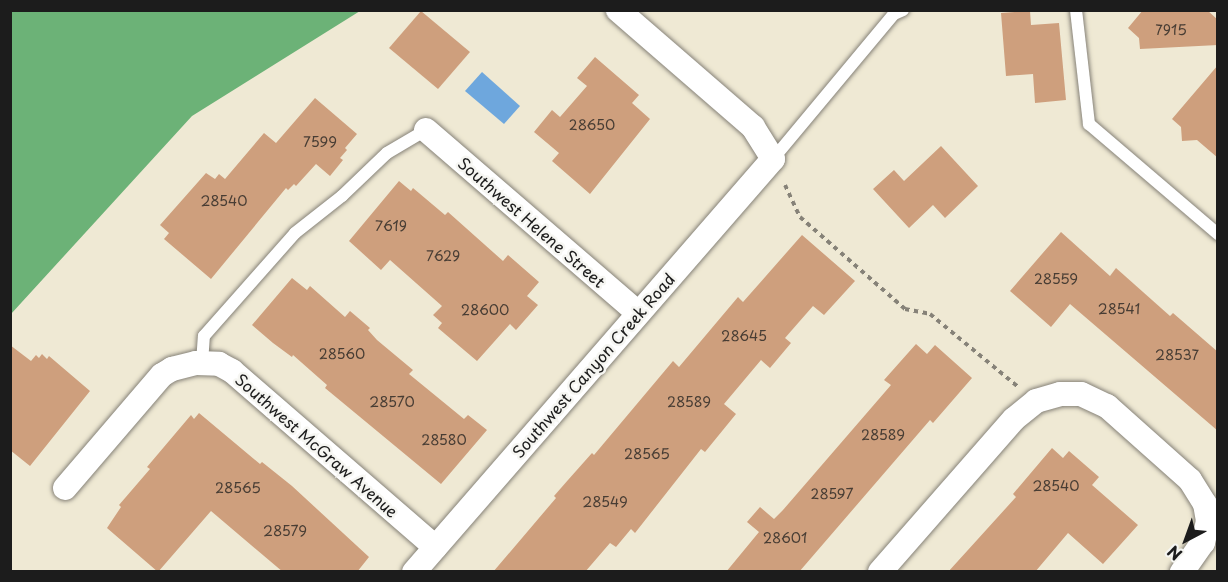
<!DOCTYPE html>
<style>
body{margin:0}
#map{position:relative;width:1228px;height:582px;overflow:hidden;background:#efe9d4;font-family:"Playpen Sans",sans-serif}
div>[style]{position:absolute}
.forest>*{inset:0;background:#6cb277}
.water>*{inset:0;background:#6ea7dd}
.building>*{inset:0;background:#ce9f7d}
.path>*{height:4px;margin-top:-2px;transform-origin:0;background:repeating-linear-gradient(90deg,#868278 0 4.5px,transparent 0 9px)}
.roads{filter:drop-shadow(0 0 2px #868278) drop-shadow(0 0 2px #868278)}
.lane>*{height:12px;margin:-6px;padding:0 6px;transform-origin:6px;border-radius:6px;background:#fff}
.street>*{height:24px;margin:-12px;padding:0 12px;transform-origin:12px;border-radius:12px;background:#fff}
span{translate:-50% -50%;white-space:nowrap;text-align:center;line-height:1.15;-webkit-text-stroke:5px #f6f6f2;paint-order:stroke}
.number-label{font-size:14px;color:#483d34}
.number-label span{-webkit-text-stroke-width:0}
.street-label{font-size:16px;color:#1c1c1c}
.frame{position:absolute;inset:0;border:12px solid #1c1c1c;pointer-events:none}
.north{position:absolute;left:1156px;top:510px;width:60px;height:60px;-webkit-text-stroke:4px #f6f6f2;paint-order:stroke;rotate:221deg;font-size:16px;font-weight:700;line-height:24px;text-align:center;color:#1c1c1c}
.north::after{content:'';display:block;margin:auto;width:21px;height:27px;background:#1c1c1c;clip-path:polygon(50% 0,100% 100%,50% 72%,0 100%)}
</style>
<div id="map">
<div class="forest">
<div style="clip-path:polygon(11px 10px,359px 10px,360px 11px,192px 116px,11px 314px)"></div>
</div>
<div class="water">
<div style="clip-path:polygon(482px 72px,520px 106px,504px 124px,465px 91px)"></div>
</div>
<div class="building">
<div style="clip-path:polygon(1143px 10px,1207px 10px,1218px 20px,1218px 45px,1140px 49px,1139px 38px,1128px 28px)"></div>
<div style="clip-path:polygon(421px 11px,470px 52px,438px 89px,389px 48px)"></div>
<div style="clip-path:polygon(1030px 11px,1031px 25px,1059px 23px,1066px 100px,1035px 103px,1033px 74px,1006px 76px,1001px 13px)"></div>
<div style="clip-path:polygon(595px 57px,639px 95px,632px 103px,650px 119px,590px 194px,552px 161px,559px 153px,534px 132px,552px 110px,560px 117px,587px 86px,577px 78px)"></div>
<div style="clip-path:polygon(1218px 65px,1218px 158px,1197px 140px,1182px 141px,1181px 127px,1172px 119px)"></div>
<div style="clip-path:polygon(315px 98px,357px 134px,345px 148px,347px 150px,340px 158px,343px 160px,330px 176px,316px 164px,296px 186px,294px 184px,288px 190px,286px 188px,211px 279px,164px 239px,169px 233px,160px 225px,206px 173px,215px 179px,219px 174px,225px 179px,264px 133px,276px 143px)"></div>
<div style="clip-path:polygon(941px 146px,978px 186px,945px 218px,933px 205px,909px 228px,873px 189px,894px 170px,904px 181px)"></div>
<div style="clip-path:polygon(399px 181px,411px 191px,413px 188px,445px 215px,448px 212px,503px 261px,508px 255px,539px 282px,527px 296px,538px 305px,516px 330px,510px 324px,477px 361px,438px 328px,442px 323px,433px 315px,442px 306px,390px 260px,381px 270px,349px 241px)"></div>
<div style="clip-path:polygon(1061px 232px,1110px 276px,1116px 268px,1170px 316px,1173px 313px,1218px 352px,1218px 431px,1070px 304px,1051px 327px,1010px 291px)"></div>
<div style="clip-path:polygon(802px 235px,855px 281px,824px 315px,813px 306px,785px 338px,791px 343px,770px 368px,761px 360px,724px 404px,736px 414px,705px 452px,701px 449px,635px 533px,631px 529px,616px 547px,610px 543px,585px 572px,493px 572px,556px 498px,554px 496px,568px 480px,592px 453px,594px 455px,673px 361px,679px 367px,738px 297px,743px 302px)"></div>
<div style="clip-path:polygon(292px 278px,307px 290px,310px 286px,345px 317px,350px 311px,370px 328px,368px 330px,377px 340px,413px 370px,409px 374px,464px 419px,468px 415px,487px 430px,441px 484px,325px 388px,327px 385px,293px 355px,292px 357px,273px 343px,252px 325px)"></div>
<div style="clip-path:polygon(916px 344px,927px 354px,935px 345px,972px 378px,933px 423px,930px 420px,799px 572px,726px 572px,759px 532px,747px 522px,760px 507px,774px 519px,783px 510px,891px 385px,884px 380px)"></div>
<div style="clip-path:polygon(10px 345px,31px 361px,36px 355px,39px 358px,42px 354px,47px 359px,49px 356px,90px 391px,30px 466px,10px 450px)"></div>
<div style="clip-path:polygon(199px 413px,260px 464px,262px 462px,292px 486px,369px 557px,357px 572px,283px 572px,211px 511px,158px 572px,107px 528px,121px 507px,119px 505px,150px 469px,147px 467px,191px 415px,194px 419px)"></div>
<div style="clip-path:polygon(1052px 448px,1063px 458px,1069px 451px,1099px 477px,1092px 485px,1138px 525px,1103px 564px,1068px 533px,1035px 572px,948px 572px,1016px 497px,1013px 494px)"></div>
</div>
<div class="path">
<div style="left:785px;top:185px;width:35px;rotate:65deg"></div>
<div style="left:800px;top:217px;width:140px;rotate:41.2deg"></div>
<div style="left:905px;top:309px;width:25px;rotate:11deg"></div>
<div style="left:930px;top:314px;width:113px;rotate:39.6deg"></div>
</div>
<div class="roads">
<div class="lane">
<div style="left:1076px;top:10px;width:115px;rotate:83.5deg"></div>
<div style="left:1089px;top:124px;width:170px;rotate:40.5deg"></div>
<div style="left:773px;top:159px;width:189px;rotate:-50.2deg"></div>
<div style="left:894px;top:14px;width:10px;rotate:-24deg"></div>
<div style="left:202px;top:363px;width:27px;rotate:-86deg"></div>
<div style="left:204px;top:336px;width:137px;rotate:-48.5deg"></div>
<div style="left:295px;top:233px;width:60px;rotate:-38.2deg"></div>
<div style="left:342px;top:196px;width:62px;rotate:-43.7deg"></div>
<div style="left:387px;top:153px;width:45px;rotate:-30.5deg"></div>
</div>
<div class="street">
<div style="left:426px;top:130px;width:280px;rotate:40.8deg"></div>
<div style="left:65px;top:488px;width:149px;rotate:-49.4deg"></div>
<div style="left:162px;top:375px;width:12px;rotate:-31deg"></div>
<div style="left:172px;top:369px;width:25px;rotate:-14deg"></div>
<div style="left:196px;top:363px;width:23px;rotate:2deg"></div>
<div style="left:219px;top:364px;width:15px;rotate:28deg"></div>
<div style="left:232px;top:371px;width:269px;rotate:40.9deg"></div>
<div style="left:414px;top:572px;width:547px;rotate:-49deg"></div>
<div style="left:773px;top:159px;width:38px;rotate:-122deg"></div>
<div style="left:753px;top:127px;width:179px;rotate:-139.1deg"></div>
<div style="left:880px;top:572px;width:203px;rotate:-48.8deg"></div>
<div style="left:1014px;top:419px;width:28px;rotate:-39deg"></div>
<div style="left:1036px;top:401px;width:25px;rotate:-16deg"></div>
<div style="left:1060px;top:394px;width:21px"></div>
<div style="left:1081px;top:394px;width:29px;rotate:25deg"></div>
<div style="left:1107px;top:406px;width:111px;rotate:41.7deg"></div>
<div style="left:1190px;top:480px;width:28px;rotate:58deg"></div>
<div style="left:1205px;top:504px;width:17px;rotate:80deg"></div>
<div style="left:1208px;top:521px;width:22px;rotate:103deg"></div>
<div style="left:1203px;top:542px;width:37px;rotate:125deg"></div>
</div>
</div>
<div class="number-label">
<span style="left:1171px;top:30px">7915</span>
<span style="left:592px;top:125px">28650</span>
<span style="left:320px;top:142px">7599</span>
<span style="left:224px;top:201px">28540</span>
<span style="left:391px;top:226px">7619</span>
<span style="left:443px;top:256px">7629</span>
<span style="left:1056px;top:279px">28559</span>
<span style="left:1119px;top:309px">28541</span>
<span style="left:485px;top:310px">28600</span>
<span style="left:744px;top:336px">28645</span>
<span style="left:342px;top:354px">28560</span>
<span style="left:1177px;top:355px">28537</span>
<span style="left:392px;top:402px">28570</span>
<span style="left:689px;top:402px">28589</span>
<span style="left:883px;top:435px">28589</span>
<span style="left:444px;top:440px">28580</span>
<span style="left:647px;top:454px">28565</span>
<span style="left:1056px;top:486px">28540</span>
<span style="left:238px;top:488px">28565</span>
<span style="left:832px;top:494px">28597</span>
<span style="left:605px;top:502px">28549</span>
<span style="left:285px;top:531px">28579</span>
<span style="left:785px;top:538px">28601</span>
</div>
<div class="street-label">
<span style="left:532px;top:222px;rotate:41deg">Southwest Helene Street</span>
<span style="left:593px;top:365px;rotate:-49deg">Southwest Canyon Creek Road</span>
<span style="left:317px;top:445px;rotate:41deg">Southwest McGraw Avenue</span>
</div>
<div class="frame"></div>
<div class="north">N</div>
</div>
